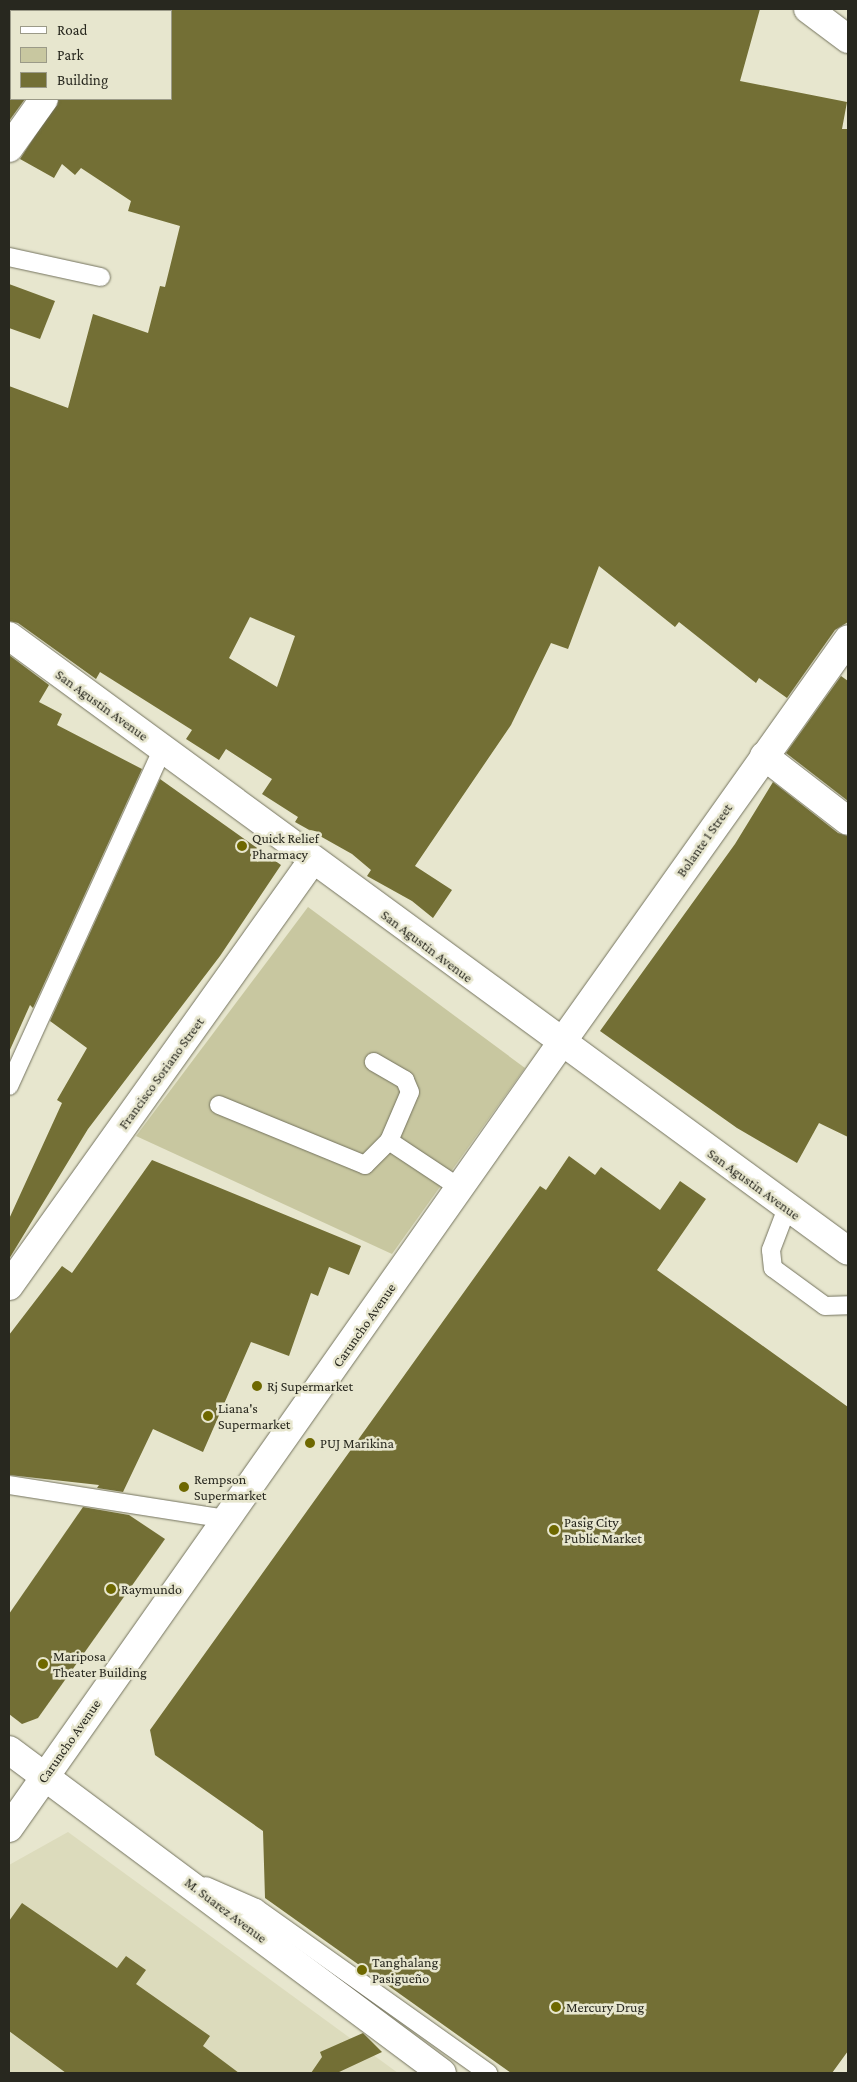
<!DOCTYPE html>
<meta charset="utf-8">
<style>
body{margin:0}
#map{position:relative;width:857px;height:2082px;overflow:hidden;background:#e7e6ce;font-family:"Crimson Pro",serif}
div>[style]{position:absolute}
.built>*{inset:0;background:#dcdbbc}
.green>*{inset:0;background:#c8c7a0}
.building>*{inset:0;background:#736f35}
.roads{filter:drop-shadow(0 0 1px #74735e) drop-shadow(0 0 1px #74735e)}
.lane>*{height:18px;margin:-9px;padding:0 9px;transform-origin:9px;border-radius:9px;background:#fff}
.street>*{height:28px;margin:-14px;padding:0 14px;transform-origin:14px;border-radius:14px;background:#fff}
.secondary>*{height:28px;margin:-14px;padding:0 14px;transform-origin:14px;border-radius:14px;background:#fff}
.dots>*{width:14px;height:14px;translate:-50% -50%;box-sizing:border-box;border:2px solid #e7e6ce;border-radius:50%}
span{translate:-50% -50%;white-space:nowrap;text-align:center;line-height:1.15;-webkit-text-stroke:5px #e7e6ce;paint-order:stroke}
.street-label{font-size:14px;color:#28281f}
.poi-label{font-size:14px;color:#28281f}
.left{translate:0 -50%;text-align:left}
.frame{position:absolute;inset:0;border:10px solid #28281f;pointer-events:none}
.legend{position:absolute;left:10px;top:10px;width:162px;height:90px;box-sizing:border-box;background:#e7e6ce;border:1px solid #9b9a88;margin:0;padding:6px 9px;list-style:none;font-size:15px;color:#28281f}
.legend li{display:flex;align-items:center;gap:10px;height:25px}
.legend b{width:25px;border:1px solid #9b9a88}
</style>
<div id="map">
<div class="built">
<div style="clip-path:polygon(68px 1832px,398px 2073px,9px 2073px,9px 1865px)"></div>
</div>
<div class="green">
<div style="clip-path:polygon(308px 907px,525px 1068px,392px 1254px,136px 1136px)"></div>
</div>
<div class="building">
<div style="clip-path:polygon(evenodd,171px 9px,760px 9px,740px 81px,847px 102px,842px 129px,848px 129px,848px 622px,835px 630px,787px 698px,759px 678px,756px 683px,679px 622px,675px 627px,599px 566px,568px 649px,551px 643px,511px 725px,415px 866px,452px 890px,433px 918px,412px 901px,367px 876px,371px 870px,352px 854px,295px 822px,298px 817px,262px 794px,272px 779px,226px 749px,219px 760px,186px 739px,192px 730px,100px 672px,96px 679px,18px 623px,9px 621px,9px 386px,68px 408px,93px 314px,148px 333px,160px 286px,165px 287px,180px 226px,128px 211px,131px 201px,81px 168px,75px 175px,62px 164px,54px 178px,20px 159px,59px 99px,171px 99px,171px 9px,250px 617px,295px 636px,277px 687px,229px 658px,250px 617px)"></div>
<div style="clip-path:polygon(9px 99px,25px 99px,9px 121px)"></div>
<div style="clip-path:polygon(9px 284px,55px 301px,40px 339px,9px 328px)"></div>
<div style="clip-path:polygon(9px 655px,49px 685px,39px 702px,62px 714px,57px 725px,142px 769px,33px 1008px,30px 1005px,9px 1052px)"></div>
<div style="clip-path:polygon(841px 676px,848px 681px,848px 801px,786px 753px)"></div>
<div style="clip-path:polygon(160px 779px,281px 865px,220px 956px,88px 1129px,9px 1259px,9px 1219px,62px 1103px,57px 1100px,87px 1048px,50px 1021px)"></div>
<div style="clip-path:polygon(773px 782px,838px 833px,848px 836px,848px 1137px,819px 1123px,797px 1163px,737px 1128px,600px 1031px,735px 844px)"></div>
<div style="clip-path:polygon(569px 1156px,595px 1175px,601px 1167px,660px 1210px,680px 1181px,706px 1199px,657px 1270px,848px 1407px,848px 2051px,832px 2073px,511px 2073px,265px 1898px,263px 1831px,155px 1755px,150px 1730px,540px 1186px,546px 1190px)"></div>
<div style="clip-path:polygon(152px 1160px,361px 1246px,349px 1275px,329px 1267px,318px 1296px,311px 1293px,289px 1356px,251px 1342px,203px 1452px,153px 1429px,123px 1492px,97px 1488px,99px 1485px,9px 1475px,9px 1335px,62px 1266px,72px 1273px)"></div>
<div style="clip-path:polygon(83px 1507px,129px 1515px,165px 1539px,38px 1718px,22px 1724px,9px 1714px,9px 1614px)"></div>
<div style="clip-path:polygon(22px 1903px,117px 1968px,126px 1956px,146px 1970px,136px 1984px,210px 2036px,203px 2046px,239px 2073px,66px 2073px,9px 2031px,9px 1921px)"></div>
<div style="clip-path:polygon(363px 2033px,382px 2052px,337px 2073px,311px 2073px,322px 2057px,320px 2052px)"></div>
</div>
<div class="roads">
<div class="lane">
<div style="left:9px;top:257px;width:94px;rotate:12.3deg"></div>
<div style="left:9px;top:1086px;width:369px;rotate:-65.5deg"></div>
<div style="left:219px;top:1105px;width:158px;rotate:22.3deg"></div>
<div style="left:365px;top:1165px;width:34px;rotate:-45deg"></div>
<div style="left:389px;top:1141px;width:53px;rotate:-66.8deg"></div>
<div style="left:410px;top:1092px;width:13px;rotate:-113deg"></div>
<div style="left:405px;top:1080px;width:36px;rotate:-150deg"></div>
<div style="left:389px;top:1141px;width:85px;rotate:33.5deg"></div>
<div style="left:787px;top:1208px;width:45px;rotate:110.9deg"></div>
<div style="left:771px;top:1250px;width:18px;rotate:84deg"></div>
<div style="left:773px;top:1268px;width:64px;rotate:36.2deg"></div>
<div style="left:825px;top:1306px;width:23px;rotate:-2deg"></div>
<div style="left:9px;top:1485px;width:220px;rotate:8.9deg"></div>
<div style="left:206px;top:1886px;width:55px;rotate:23.7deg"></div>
<div style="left:256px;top:1908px;width:285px;rotate:35.4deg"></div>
</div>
<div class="street">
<div style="left:808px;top:9px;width:50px;rotate:36.9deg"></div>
<div style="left:107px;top:11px;width:3px;rotate:-45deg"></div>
<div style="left:9px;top:148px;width:60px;rotate:-54.5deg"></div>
<div style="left:764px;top:756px;width:106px;rotate:37.7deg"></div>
<div style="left:562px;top:1042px;width:494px;rotate:-54.6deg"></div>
<div style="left:9px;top:1286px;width:522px;rotate:-54.51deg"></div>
</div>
<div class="secondary">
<div style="left:9px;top:636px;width:1040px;rotate:36.24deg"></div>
<div style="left:9px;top:1750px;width:540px;rotate:36.72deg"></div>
<div style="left:9px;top:1828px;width:961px;rotate:-54.87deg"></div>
</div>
</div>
<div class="dots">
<div style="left:242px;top:846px;background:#6e6800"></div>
<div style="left:257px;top:1386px;background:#6e6800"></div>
<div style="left:208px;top:1416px;background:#6e6800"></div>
<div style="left:310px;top:1443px;background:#6e6800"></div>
<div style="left:184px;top:1487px;background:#6e6800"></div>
<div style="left:554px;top:1530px;background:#6e6800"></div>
<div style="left:111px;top:1589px;background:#6e6800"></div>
<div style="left:43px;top:1664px;background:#6e6800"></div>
<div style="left:362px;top:1970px;background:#6e6800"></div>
<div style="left:556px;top:2007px;background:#6e6800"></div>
</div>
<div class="street-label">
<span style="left:102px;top:705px;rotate:36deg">San Agustin Avenue</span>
<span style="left:704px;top:840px;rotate:-55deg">Bolante 1 Street</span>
<span style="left:427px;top:946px;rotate:37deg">San Agustin Avenue</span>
<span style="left:161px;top:1073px;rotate:-54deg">Francisco Soriano Street</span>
<span style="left:754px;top:1184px;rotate:36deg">San Agustin Avenue</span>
<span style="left:364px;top:1325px;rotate:-55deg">Caruncho Avenue</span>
<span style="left:69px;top:1741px;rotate:-55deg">Caruncho Avenue</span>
<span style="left:226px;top:1910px;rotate:37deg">M. Suarez Avenue</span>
</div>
<div class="poi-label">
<span class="left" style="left:252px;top:846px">Quick Relief<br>Pharmacy</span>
<span class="left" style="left:267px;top:1386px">Rj Supermarket</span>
<span class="left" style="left:218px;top:1416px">Liana's<br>Supermarket</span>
<span class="left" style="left:320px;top:1443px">PUJ Marikina</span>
<span class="left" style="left:194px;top:1487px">Rempson<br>Supermarket</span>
<span class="left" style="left:564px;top:1530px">Pasig City<br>Public Market</span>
<span class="left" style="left:121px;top:1589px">Raymundo</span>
<span class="left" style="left:53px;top:1664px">Mariposa<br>Theater Building</span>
<span class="left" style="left:372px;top:1970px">Tanghalang<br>Pasigueño</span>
<span class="left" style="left:566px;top:2007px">Mercury Drug</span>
</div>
<div class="frame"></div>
<ul class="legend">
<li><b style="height:6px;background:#fff"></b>Road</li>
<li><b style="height:14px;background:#c8c7a0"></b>Park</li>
<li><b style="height:14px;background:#736f35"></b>Building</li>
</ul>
</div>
